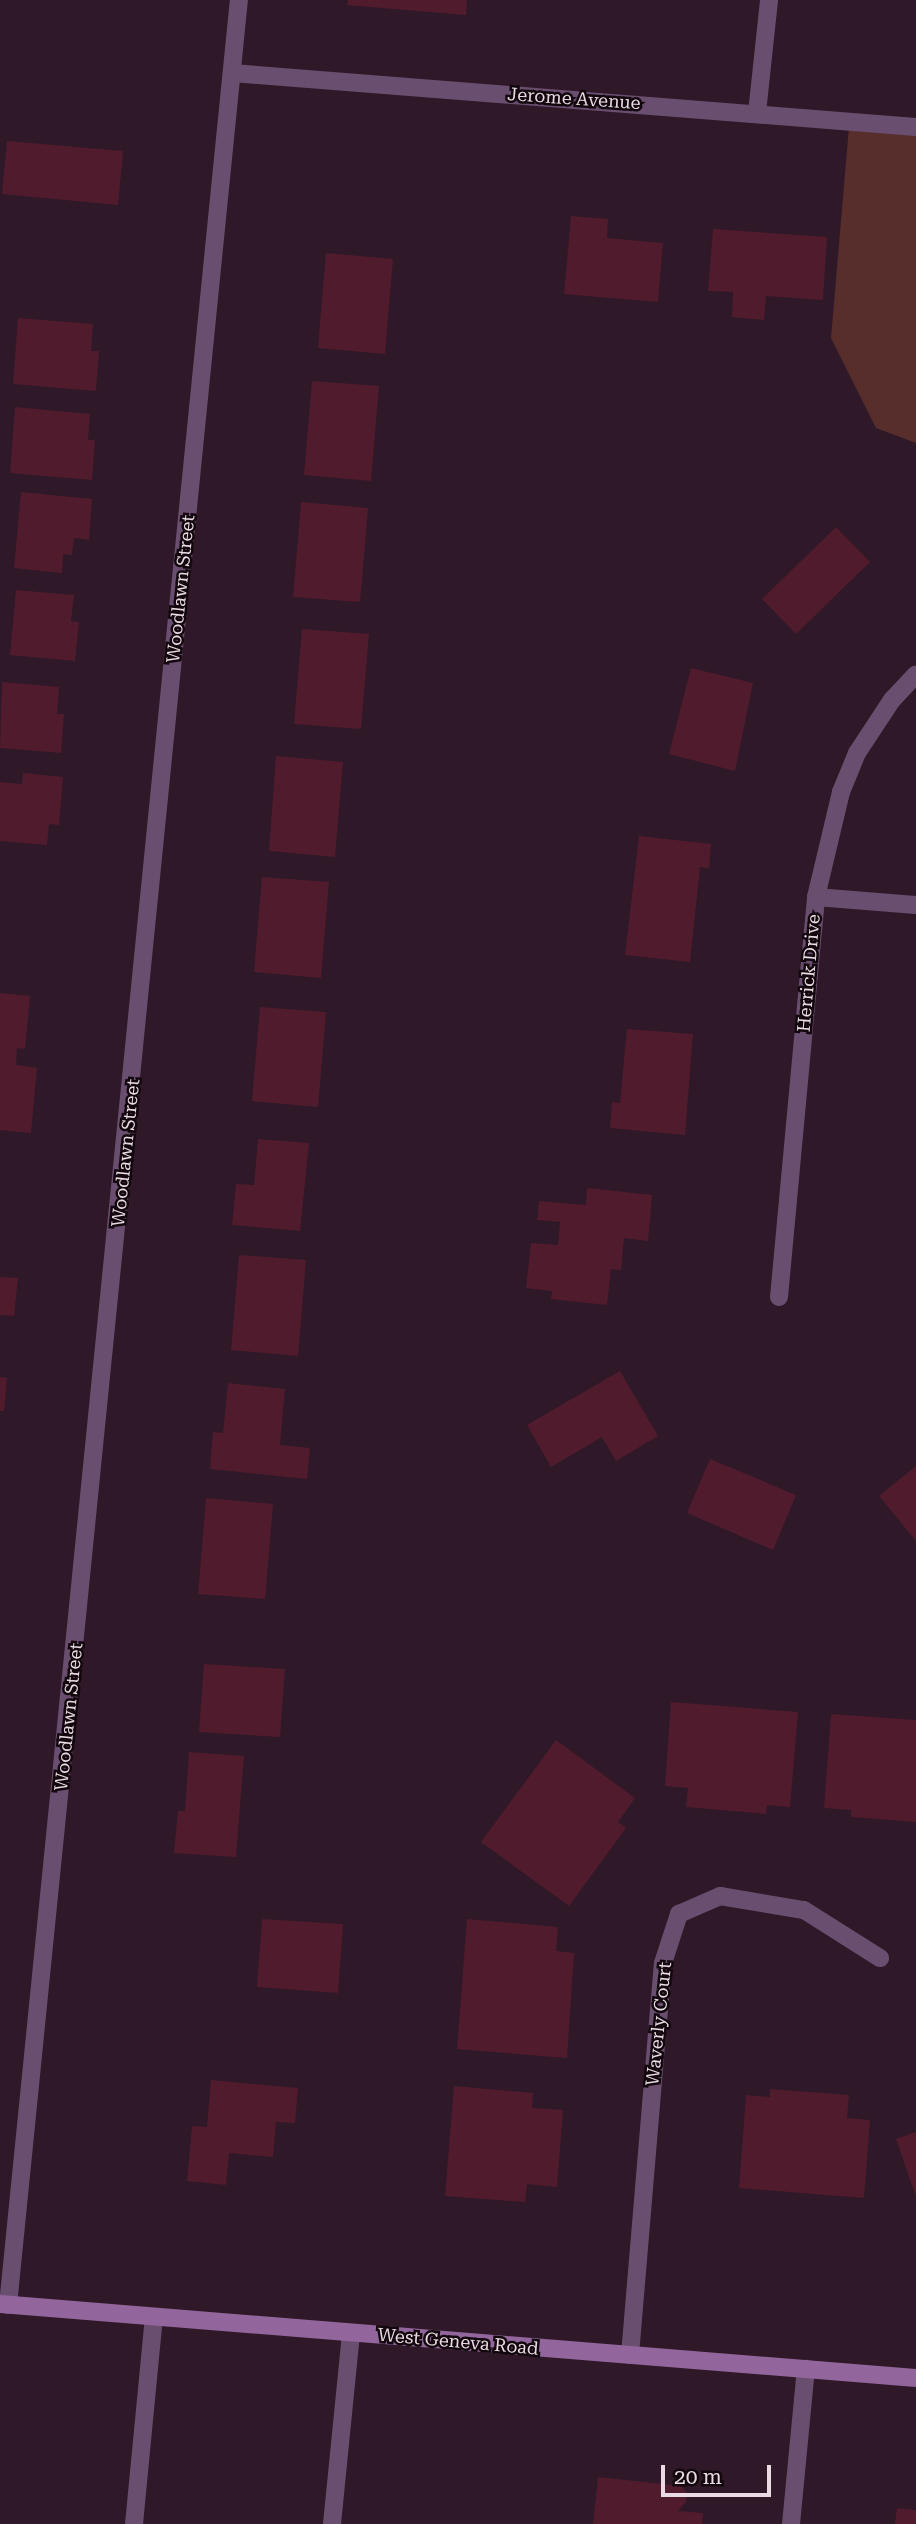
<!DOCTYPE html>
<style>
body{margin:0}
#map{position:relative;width:916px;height:2524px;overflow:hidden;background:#2f1827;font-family:"Roboto Serif",serif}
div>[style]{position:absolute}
.green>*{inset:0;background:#572e2b}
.building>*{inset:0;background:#501c2d}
.lane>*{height:18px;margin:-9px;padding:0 9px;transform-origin:9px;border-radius:9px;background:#694e6f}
.street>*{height:18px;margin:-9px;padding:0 9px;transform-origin:9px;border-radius:9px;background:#694e6f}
.secondary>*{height:18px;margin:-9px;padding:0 9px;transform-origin:9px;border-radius:9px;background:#92669c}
span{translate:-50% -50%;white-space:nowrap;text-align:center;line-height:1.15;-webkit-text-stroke:5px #11070d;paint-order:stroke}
.street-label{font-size:18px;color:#eadae3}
.scale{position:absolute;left:661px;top:2465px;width:110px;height:32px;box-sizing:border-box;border:4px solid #eadae3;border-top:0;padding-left:9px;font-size:21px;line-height:24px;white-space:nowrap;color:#eadae3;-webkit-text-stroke:5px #11070d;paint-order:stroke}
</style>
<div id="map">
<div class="green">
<div style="clip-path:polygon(849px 127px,916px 133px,916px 443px,876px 428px,831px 338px)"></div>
</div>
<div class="building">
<div style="clip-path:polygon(348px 0,467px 0,466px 15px,347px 5px)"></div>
<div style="clip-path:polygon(7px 141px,123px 151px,118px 205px,2px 194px)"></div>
<div style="clip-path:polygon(571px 216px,608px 219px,607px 238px,663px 243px,658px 302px,564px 294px)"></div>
<div style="clip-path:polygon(713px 229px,827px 237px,823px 300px,766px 296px,764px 320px,732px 317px,733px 292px,708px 291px)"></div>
<div style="clip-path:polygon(326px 253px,393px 259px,385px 354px,318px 348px)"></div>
<div style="clip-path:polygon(18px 318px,93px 324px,91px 351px,99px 351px,96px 391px,13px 384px)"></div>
<div style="clip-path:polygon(312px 381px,379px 386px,371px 481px,304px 475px)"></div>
<div style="clip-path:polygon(15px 407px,90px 414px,88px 440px,95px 440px,92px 480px,10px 473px)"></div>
<div style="clip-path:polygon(21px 492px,92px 499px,89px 540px,74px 538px,72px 555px,63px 554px,62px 573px,14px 568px)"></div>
<div style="clip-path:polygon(301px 502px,368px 508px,360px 602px,293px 597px)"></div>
<div style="clip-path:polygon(836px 527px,870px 562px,796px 634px,762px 599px)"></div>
<div style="clip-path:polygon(16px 590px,74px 595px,71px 621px,79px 622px,75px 661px,10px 655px)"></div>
<div style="clip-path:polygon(302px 629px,369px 634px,361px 729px,294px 724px)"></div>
<div style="clip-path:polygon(691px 668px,753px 683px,735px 771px,669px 754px)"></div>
<div style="clip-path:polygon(2px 682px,59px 687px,57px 714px,64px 714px,61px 753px,0 748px)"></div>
<div style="clip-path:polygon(276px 756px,343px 762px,335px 857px,269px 851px)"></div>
<div style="clip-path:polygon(23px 773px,63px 777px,59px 825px,49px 824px,47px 845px,0 841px,0 782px,22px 784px)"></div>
<div style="clip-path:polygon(639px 836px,711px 844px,709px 868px,700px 867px,690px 962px,625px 955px)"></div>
<div style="clip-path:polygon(262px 877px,329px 882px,321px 978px,254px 972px)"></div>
<div style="clip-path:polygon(0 993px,30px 996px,25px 1049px,17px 1048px,16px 1065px,37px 1068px,31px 1133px,0 1130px)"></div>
<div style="clip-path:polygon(260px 1007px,326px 1012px,318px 1107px,252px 1101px)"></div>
<div style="clip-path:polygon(627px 1029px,693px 1034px,685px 1135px,610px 1128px,612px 1102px,620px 1103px)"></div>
<div style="clip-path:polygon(258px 1139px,309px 1143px,300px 1231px,232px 1225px,236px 1184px,254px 1185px)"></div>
<div style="clip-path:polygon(587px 1188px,652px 1195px,648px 1241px,624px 1238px,621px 1270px,611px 1269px,607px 1305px,551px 1299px,552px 1291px,526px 1288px,531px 1243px,558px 1245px,560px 1222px,537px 1220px,539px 1201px,586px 1205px)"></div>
<div style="clip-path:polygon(239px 1255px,306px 1260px,298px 1356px,231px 1350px)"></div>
<div style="clip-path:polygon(0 1277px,18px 1278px,14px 1316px,0 1315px)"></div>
<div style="clip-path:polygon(620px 1371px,658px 1436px,616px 1461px,602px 1437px,551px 1467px,527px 1425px)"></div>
<div style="clip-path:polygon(0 1377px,7px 1378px,4px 1411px,0 1411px)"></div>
<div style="clip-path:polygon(228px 1383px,285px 1389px,280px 1445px,310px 1448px,307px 1479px,210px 1469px,213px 1432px,223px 1433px)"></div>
<div style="clip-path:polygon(710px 1459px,796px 1495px,773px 1550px,687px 1513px)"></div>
<div style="clip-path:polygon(916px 1466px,916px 1541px,879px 1496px)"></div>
<div style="clip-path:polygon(206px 1498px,273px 1504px,265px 1599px,198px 1594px)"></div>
<div style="clip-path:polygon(204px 1664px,285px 1669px,280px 1737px,199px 1732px)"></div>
<div style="clip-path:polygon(671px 1702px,798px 1712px,790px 1807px,767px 1805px,766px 1814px,686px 1807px,688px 1788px,665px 1786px)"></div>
<div style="clip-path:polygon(831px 1714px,916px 1720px,916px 1822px,851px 1817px,851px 1810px,824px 1808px)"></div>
<div style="clip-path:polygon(556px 1740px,635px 1798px,618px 1822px,626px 1828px,569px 1906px,481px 1842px)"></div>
<div style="clip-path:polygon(189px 1752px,244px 1756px,236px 1857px,174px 1853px,178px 1811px,185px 1811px)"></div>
<div style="clip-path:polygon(262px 1919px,343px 1924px,338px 1993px,257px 1987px)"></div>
<div style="clip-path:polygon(467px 1919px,558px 1927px,556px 1951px,574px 1953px,567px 2058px,457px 2049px)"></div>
<div style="clip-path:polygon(211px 2080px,298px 2088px,295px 2123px,276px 2122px,273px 2157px,229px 2153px,226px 2185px,187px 2181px,192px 2126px,207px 2127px)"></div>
<div style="clip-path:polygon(454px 2086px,533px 2093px,532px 2108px,563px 2110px,557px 2187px,527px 2184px,525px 2202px,445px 2196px)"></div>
<div style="clip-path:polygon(770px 2089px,849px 2095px,847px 2118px,870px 2120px,864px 2198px,739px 2188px,746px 2095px,770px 2097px)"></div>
<div style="clip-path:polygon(916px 2132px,916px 2197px,896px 2139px)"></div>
<div style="clip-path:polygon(598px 2477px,681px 2486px,687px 2493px,686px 2502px,678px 2511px,703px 2513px,702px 2524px,593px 2524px)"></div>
<div style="clip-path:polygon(897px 2508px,916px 2510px,916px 2524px,895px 2524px)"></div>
</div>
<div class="lane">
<div style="left:134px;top:2524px;width:208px;rotate:-84.5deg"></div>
<div style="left:332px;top:2524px;width:192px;rotate:-84.3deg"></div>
</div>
<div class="street">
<div style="left:232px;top:73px;width:686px;rotate:4.51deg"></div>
<div style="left:757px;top:113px;width:114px;rotate:-83.9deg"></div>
<div style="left:816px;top:897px;width:100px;rotate:4.6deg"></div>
<div style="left:779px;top:1297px;width:402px;rotate:-84.7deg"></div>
<div style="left:816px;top:897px;width:108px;rotate:-76.6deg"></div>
<div style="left:841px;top:792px;width:42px;rotate:-67.7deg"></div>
<div style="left:857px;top:753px;width:64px;rotate:-56.6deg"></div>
<div style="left:892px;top:700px;width:35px;rotate:-47deg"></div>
<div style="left:8px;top:2305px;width:2317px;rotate:-84.28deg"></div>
<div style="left:630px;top:2355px;width:393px;rotate:-85.2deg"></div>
<div style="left:663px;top:1963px;width:52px;rotate:-71.9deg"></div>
<div style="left:679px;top:1914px;width:45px;rotate:-23.7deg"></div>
<div style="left:720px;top:1896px;width:85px;rotate:9.5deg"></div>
<div style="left:804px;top:1910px;width:90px;rotate:32.3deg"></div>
<div style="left:791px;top:2524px;width:156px;rotate:-84.5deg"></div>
</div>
<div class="secondary">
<div style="left:0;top:2304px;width:919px;rotate:4.62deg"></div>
</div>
<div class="street-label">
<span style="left:574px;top:99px;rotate:4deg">Jerome Avenue</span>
<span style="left:181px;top:589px;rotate:-84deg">Woodlawn Street</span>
<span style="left:809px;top:973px;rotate:-85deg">Herrick Drive</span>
<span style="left:126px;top:1153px;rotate:-84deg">Woodlawn Street</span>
<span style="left:69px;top:1717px;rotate:-84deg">Woodlawn Street</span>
<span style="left:659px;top:2024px;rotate:-84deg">Waverly Court</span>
<span style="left:458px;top:2342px;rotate:5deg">West Geneva Road</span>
</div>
<div class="scale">20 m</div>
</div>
